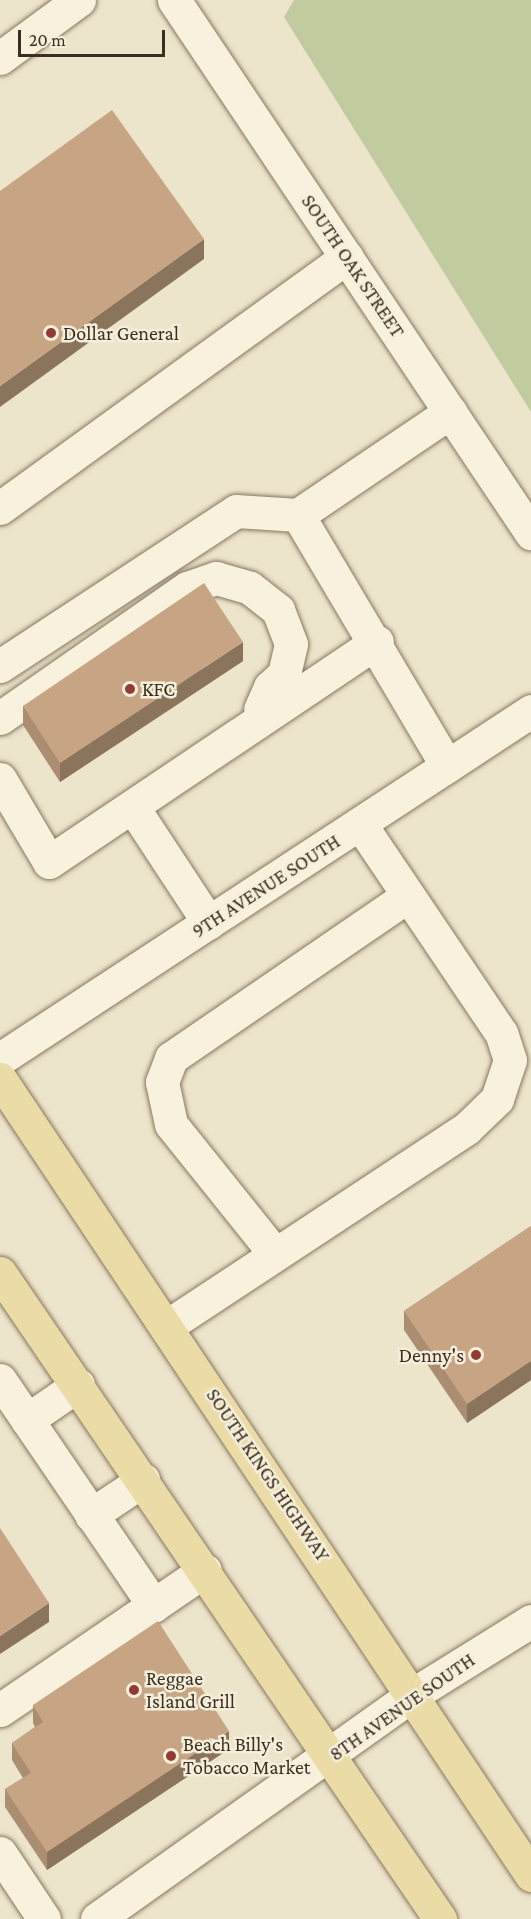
<!DOCTYPE html>
<style>
body{margin:0}
#map{position:relative;width:531px;height:1919px;overflow:hidden;background:#ece4cb;font-family:"Crimson Pro",serif}
div>[style]{position:absolute}
.green>*{inset:0;background:#c2ca9f}
.roads{filter:drop-shadow(0 0 2px #887860) drop-shadow(0 0 2px #887860)}
.minor>*{height:33px;margin:-16.5px;padding:0 16.5px;transform-origin:16.5px;border-radius:16.5px;background:#f7f1de}
.major>*{height:33px;margin:-16.5px;padding:0 16.5px;transform-origin:16.5px;border-radius:16.5px;background:#ebdba7}
.wall>*{inset:0;background:#ab8e72}
.shaded-wall>*{inset:0;background:#8b745c}
.building>*{inset:0;background:#c7a584}
.dots>*{width:16px;height:16px;translate:-50% -50%;box-sizing:border-box;border:3px solid #f4eeda;border-radius:50%}
span{translate:-50% -50%;white-space:nowrap;text-align:center;line-height:1.15;-webkit-text-stroke:5px #f4eeda;paint-order:stroke}
.street-label{font-size:20px;color:#3a2f22}
.poi-label{font-size:20px;color:#3a2f22}
.left{translate:0 -50%;text-align:left}
.right{translate:-100% -50%;text-align:right}
.scale{position:absolute;left:18px;top:30px;width:147px;height:27px;box-sizing:border-box;border:3px solid #3a2f22;border-top:0;padding-left:8px;font-size:18px;line-height:21px;white-space:nowrap;color:#3a2f22;-webkit-text-stroke:4px #f4eeda;paint-order:stroke}
</style>
<div id="map">
<div class="green">
<div style="clip-path:polygon(294px 0,531px 0,531px 412px,284px 17px)"></div>
</div>
<div class="roads">
<div class="minor">
<div style="left:174px;top:0;width:642px;rotate:56.19deg"></div>
<div style="left:0;top:58px;width:98px;rotate:-36.3deg"></div>
<div style="left:0;top:508px;width:428px;rotate:-35.9deg"></div>
<div style="left:298px;top:515px;width:292px;rotate:59.3deg"></div>
<div style="left:0;top:666px;width:282px;rotate:-33.3deg"></div>
<div style="left:236px;top:511px;width:62px;rotate:3.7deg"></div>
<div style="left:298px;top:515px;width:184px;rotate:-34.1deg"></div>
<div style="left:0;top:718px;width:228px;rotate:-34.8deg"></div>
<div style="left:187px;top:588px;width:31px;rotate:-19deg"></div>
<div style="left:216px;top:578px;width:35px;rotate:16deg"></div>
<div style="left:250px;top:588px;width:36px;rotate:38deg"></div>
<div style="left:278px;top:610px;width:36px;rotate:69deg"></div>
<div style="left:291px;top:644px;width:31px;rotate:103deg"></div>
<div style="left:284px;top:674px;width:19px;rotate:137deg"></div>
<div style="left:270px;top:687px;width:24px;rotate:114deg"></div>
<div style="left:0;top:779px;width:96px;rotate:59.4deg"></div>
<div style="left:49px;top:862px;width:395px;rotate:-33.9deg"></div>
<div style="left:134px;top:809px;width:136px;rotate:56.7deg"></div>
<div style="left:0;top:1059px;width:635px;rotate:-33.24deg"></div>
<div style="left:275px;top:1254px;width:166px;rotate:-128.7deg"></div>
<div style="left:171px;top:1124px;width:43px;rotate:-102.1deg"></div>
<div style="left:162px;top:1082px;width:26px;rotate:-69deg"></div>
<div style="left:171px;top:1058px;width:287px;rotate:-34.4deg"></div>
<div style="left:167px;top:1326px;width:359px;rotate:-33.4deg"></div>
<div style="left:467px;top:1128px;width:42px;rotate:-44deg"></div>
<div style="left:497px;top:1099px;width:41px;rotate:-71.6deg"></div>
<div style="left:510px;top:1060px;width:28px;rotate:-108deg"></div>
<div style="left:501px;top:1033px;width:252px;rotate:-124deg"></div>
<div style="left:0;top:1380px;width:273px;rotate:55.7deg"></div>
<div style="left:27px;top:1420px;width:62px;rotate:-34.5deg"></div>
<div style="left:91px;top:1515px;width:63px;rotate:-33.9deg"></div>
<div style="left:0;top:1710px;width:248px;rotate:-34.3deg"></div>
<div style="left:0;top:1853px;width:79px;rotate:56.3deg"></div>
<div style="left:97px;top:1919px;width:387px;rotate:-35.4deg"></div>
<div style="left:412px;top:1695px;width:140px;rotate:-31.9deg"></div>
</div>
<div class="major">
<div style="left:0;top:1079px;width:957px;rotate:56.29deg"></div>
<div style="left:0;top:1273px;width:782px;rotate:55.74deg"></div>
</div>
</div>
<div class="wall">
<div style="clip-path:polygon(243px 661px,60px 782px,23px 725px,23px 706px)"></div>
<div style="clip-path:polygon(531px 1226px,531px 1380px,467px 1423px,404px 1330px,404px 1311px)"></div>
<div style="clip-path:polygon(33px 1705px,229px 1749px,47px 1870px,5px 1807px,5px 1789px,23px 1778px,12px 1760px,12px 1743px,35px 1727px,33px 1723px)"></div>
</div>
<div class="shaded-wall">
<div style="clip-path:polygon(204px 239px,204px 259px,0 407px,0 386px)"></div>
<div style="clip-path:polygon(243px 642px,243px 661px,60px 782px,60px 763px)"></div>
<div style="clip-path:polygon(531px 1361px,531px 1380px,467px 1423px,467px 1404px)"></div>
<div style="clip-path:polygon(49px 1603px,49px 1622px,0 1654px,0 1636px)"></div>
<div style="clip-path:polygon(229px 1731px,229px 1749px,47px 1870px,47px 1852px)"></div>
</div>
<div class="building">
<div style="clip-path:polygon(112px 110px,204px 239px,0 386px,0 191px)"></div>
<div style="clip-path:polygon(204px 583px,243px 642px,60px 763px,23px 706px)"></div>
<div style="clip-path:polygon(531px 1226px,531px 1361px,467px 1404px,404px 1311px)"></div>
<div style="clip-path:polygon(0 1528px,49px 1603px,0 1636px)"></div>
<div style="clip-path:polygon(158px 1621px,229px 1731px,47px 1852px,5px 1789px,31px 1773px,12px 1743px,43px 1722px,33px 1705px)"></div>
</div>
<div class="dots">
<div style="left:51px;top:333px;background:#923b35"></div>
<div style="left:130px;top:689px;background:#923b35"></div>
<div style="left:476px;top:1355px;background:#923b35"></div>
<div style="left:134px;top:1690px;background:#923b35"></div>
<div style="left:171px;top:1756px;background:#923b35"></div>
</div>
<div class="street-label">
<span style="left:353px;top:266px;rotate:56deg">SOUTH OAK STREET</span>
<span style="left:266px;top:886px;rotate:-33deg">9TH AVENUE SOUTH</span>
<span style="left:268px;top:1475px;rotate:56deg">SOUTH KINGS HIGHWAY</span>
<span style="left:402px;top:1707px;rotate:-35deg">8TH AVENUE SOUTH</span>
</div>
<div class="poi-label">
<span class="left" style="left:63px;top:333px">Dollar General</span>
<span class="left" style="left:142px;top:689px">KFC</span>
<span class="right" style="left:464px;top:1355px">Denny's</span>
<span class="left" style="left:146px;top:1690px">Reggae<br>Island Grill</span>
<span class="left" style="left:183px;top:1756px">Beach Billy's<br>Tobacco Market</span>
</div>
<div class="scale">20 m</div>
</div>
